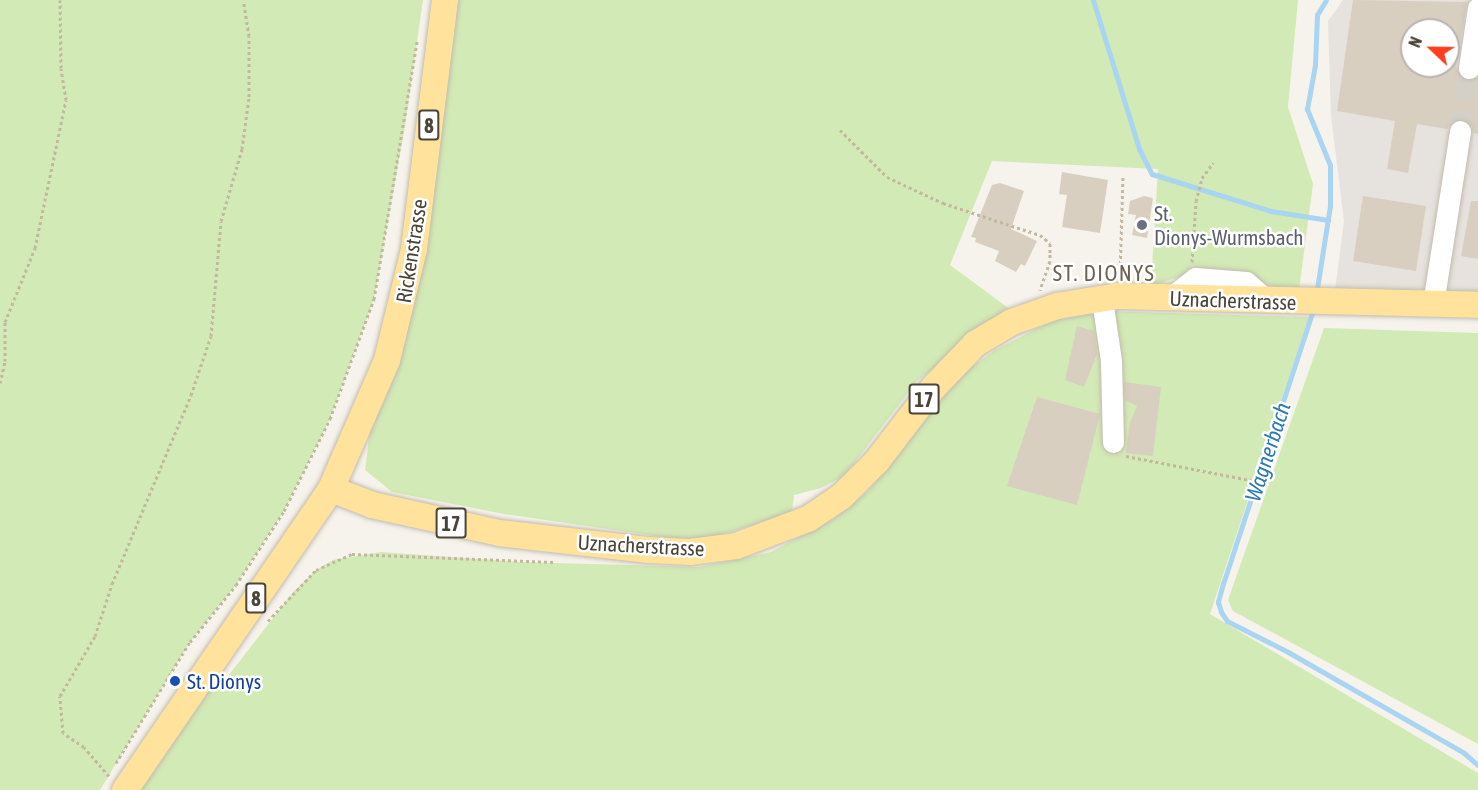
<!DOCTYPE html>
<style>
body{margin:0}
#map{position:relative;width:1478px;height:790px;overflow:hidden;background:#f6f3ec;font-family:"Asap Condensed",sans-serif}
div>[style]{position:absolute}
.industrial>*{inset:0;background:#e6e2dd}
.green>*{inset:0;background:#d2eab5}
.stream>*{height:5px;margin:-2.5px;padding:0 2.5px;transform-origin:2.5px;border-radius:2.5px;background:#a9d4f2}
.building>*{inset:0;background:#d8cfc1}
.minor-tunnel>*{height:21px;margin-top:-10.5px;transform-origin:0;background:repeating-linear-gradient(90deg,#d4d0c8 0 21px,transparent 0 31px)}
.path>*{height:3px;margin-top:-1.5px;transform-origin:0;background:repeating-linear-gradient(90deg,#c4b79f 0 3px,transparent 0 6px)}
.roads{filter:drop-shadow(0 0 2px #c2bbae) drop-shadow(0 0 2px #c2bbae)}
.minor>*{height:21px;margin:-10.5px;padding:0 10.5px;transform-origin:10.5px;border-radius:10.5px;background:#fff}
.major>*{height:26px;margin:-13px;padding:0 13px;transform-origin:13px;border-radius:13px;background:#ffe39c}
.dots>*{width:16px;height:16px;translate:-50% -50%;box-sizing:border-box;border:3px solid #fff;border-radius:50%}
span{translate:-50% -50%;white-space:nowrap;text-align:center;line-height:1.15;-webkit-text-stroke:5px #fff;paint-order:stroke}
.shield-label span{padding:2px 4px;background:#fff;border:2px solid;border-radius:4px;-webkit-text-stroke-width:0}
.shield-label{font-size:20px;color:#4b4439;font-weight:700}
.worship-label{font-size:21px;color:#5b616d}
.left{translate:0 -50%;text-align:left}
.street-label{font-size:21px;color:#4b4439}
.transit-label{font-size:21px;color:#164399}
.neighbourhood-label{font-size:22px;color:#6e6250;letter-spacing:1.5px}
.water-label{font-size:22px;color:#2e7ab2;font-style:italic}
.north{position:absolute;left:1400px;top:18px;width:60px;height:60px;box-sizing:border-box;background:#fff;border:2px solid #b7b4b0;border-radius:50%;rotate:292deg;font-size:16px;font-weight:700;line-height:24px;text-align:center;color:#4b4439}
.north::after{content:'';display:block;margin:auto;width:21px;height:27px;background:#fc3f1d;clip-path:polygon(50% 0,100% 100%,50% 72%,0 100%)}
</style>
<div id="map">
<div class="industrial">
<div style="clip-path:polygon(evenodd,1343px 0,1478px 0,1478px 305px,1335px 290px,1344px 221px,1331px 116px,1328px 21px,1343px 0,1412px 30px,1448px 30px,1448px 66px,1412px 66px,1412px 30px)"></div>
</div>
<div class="green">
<div style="clip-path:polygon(0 0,423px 0,405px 126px,374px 299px,330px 419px,284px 511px,236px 585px,190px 642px,100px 790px,0 790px)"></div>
<div style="clip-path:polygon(456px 0,1298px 0,1288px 107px,1313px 184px,1299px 290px,1283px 293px,1243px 273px,1191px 273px,1151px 286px,1158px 169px,992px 161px,950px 265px,1011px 310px,918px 380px,844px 476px,821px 488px,794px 495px,792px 513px,697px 542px,504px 514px,392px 492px,365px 470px,370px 431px,405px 343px,433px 178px)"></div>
<div style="clip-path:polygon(1103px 311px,1309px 317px,1210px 614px,1478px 773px,1478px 790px,125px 790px,181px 706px,221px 685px,294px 591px,316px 570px,333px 560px,381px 552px,520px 562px,699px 567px,771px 552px,835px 518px,868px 491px,938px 402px,968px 370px,995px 350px,1052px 321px)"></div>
<div style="clip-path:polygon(1324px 328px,1478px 333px,1478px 744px,1233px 611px,1228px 600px)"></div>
</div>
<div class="stream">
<div style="left:1093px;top:0;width:156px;rotate:72.8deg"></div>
<div style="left:1139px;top:149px;width:28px;rotate:63deg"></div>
<div style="left:1152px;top:174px;width:125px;rotate:17.3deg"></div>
<div style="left:1271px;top:211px;width:58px;rotate:9deg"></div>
<div style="left:1316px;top:295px;width:90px;rotate:-81.1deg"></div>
<div style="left:1330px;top:206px;width:41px;rotate:-90deg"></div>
<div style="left:1330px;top:165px;width:61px;rotate:-112.3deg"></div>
<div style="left:1307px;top:109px;width:45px;rotate:-79.7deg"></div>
<div style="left:1315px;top:65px;width:50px;rotate:-87.7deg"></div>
<div style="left:1317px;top:15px;width:17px;rotate:-59deg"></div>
<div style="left:1314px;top:307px;width:291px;rotate:108.2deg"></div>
<div style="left:1223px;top:583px;width:20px;rotate:105deg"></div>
<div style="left:1218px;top:602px;width:10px;rotate:73deg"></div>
<div style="left:1221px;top:612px;width:11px;rotate:56deg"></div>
<div style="left:1227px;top:621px;width:68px;rotate:26.9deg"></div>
<div style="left:1288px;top:652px;width:203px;rotate:29.8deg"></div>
<div style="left:1464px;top:753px;width:18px;rotate:41deg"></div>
</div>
<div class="building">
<div style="clip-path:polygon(evenodd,1353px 0,1467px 2px,1456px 67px,1462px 78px,1478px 77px,1478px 134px,1473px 133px,1472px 126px,1463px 119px,1455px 119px,1447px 129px,1417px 124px,1408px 173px,1387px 169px,1395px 121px,1337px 111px,1353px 0,1412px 30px,1448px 30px,1448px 66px,1412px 66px,1412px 30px)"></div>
<div style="clip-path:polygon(1062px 172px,1108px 180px,1100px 233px,1062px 227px,1067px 195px,1059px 194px)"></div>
<div style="clip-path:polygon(1000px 183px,1024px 191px,1011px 229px,1037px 241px,1025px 266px,1021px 264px,1016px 272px,995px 261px,999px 251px,975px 242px,976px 238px,971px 237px,992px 185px)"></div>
<div style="clip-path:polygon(1144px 196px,1153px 198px,1147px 238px,1132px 235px,1136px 215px,1128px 214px,1130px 201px)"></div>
<div style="clip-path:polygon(1363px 196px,1426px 206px,1416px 271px,1353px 261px)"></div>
<div style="clip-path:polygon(1471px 201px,1478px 201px,1478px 259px,1461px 256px)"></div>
<div style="clip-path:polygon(1077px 326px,1094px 331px,1097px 354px,1084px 387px,1065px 380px)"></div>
<div style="clip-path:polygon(1124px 382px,1161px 387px,1153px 456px,1126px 453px,1130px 423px,1137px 406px,1125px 400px)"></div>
<div style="clip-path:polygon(1037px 397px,1100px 414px,1077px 505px,1007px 486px)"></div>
</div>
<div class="minor-tunnel">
<div style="left:1460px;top:131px;width:64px;rotate:-81.9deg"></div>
</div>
<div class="path">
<div style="left:840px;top:130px;width:66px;rotate:45deg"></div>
<div style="left:887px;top:177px;width:62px;rotate:24.9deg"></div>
<div style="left:943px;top:203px;width:102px;rotate:18.3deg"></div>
<div style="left:1040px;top:235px;width:13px;rotate:39deg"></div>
<div style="left:1050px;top:243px;width:18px;rotate:90deg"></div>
<div style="left:1050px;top:261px;width:31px;rotate:109deg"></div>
<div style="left:1192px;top:262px;width:61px;rotate:-86.2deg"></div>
<div style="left:1196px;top:201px;width:24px;rotate:-75deg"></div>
<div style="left:1202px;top:178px;width:19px;rotate:-54deg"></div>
<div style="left:1120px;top:276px;width:100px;rotate:-88.3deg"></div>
<div style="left:0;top:383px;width:23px;rotate:-77deg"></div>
<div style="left:5px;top:361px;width:39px;rotate:-90deg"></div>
<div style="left:5px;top:322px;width:80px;rotate:-67.9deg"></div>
<div style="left:35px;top:248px;width:151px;rotate:-78.2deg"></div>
<div style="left:66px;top:100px;width:32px;rotate:-99deg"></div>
<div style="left:61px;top:68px;width:68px;rotate:-90.8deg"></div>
<div style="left:1126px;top:456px;width:142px;rotate:11deg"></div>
<div style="left:268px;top:621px;width:70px;rotate:-46.7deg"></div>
<div style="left:316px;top:570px;width:39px;rotate:-24deg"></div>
<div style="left:352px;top:554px;width:202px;rotate:2.3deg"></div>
<div style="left:116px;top:763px;width:142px;rotate:-58.6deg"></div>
<div style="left:190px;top:642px;width:73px;rotate:-51.1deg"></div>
<div style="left:236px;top:585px;width:88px;rotate:-57deg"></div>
<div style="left:284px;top:511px;width:103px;rotate:-63.4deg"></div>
<div style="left:330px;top:419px;width:128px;rotate:-69.9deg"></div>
<div style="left:374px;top:299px;width:261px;rotate:-80.5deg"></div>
<div style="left:109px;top:776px;width:38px;rotate:-131deg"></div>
<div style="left:84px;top:747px;width:25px;rotate:-146deg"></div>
<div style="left:63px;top:733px;width:37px;rotate:-95deg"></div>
<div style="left:60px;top:696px;width:69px;rotate:-59.7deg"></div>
<div style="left:95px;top:636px;width:55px;rotate:-71.9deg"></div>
<div style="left:112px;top:584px;width:205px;rotate:-67.3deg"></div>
<div style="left:191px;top:395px;width:62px;rotate:-71.3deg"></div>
<div style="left:211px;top:336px;width:115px;rotate:-85deg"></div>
<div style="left:221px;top:221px;width:75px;rotate:-73.7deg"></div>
<div style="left:242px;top:149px;width:52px;rotate:-82.3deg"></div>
<div style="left:249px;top:97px;width:61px;rotate:-90deg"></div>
<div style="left:249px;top:36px;width:36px;rotate:-99deg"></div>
</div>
<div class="roads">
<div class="minor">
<div style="left:1469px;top:68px;width:61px;rotate:-81.5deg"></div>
<div style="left:1171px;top:297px;width:31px;rotate:-38deg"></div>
<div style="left:1195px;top:278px;width:51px;rotate:4.5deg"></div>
<div style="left:1246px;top:282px;width:29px;rotate:41deg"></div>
<div style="left:1102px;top:299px;width:63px;rotate:81.7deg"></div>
<div style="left:1111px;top:361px;width:81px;rotate:88.6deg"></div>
<div style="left:1433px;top:304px;width:175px;rotate:-81.1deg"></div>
</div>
<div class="major">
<div style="left:331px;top:489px;width:44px;rotate:21.3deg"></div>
<div style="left:372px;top:505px;width:130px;rotate:12.4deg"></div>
<div style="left:499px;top:533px;width:151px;rotate:6.5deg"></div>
<div style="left:649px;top:550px;width:41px;rotate:2.8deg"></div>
<div style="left:690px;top:552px;width:46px;rotate:-7.4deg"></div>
<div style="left:736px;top:546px;width:77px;rotate:-20.6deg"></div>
<div style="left:808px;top:519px;width:40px;rotate:-34deg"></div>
<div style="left:841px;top:497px;width:51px;rotate:-45deg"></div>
<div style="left:877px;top:461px;width:92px;rotate:-52.5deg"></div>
<div style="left:933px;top:388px;width:61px;rotate:-46.3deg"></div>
<div style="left:975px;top:344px;width:43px;rotate:-30.7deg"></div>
<div style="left:1012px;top:322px;width:48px;rotate:-19.6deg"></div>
<div style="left:1057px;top:306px;width:62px;rotate:-9.3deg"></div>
<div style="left:1118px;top:296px;width:360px;rotate:1.4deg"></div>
<div style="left:125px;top:790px;width:365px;rotate:-55.6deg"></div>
<div style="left:331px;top:489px;width:141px;rotate:-66.5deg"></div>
<div style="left:387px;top:360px;width:114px;rotate:-76.3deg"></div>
<div style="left:414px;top:249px;width:251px;rotate:-82.9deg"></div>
</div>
</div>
<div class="dots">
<div style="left:1142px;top:225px;background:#6b7280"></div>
<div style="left:175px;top:681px;background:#1a4fb4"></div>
</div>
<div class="shield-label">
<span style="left:429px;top:125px">8</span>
<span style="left:924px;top:399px">17</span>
<span style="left:451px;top:523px">17</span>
<span style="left:256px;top:598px">8</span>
</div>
<div class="worship-label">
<span class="left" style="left:1154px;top:225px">St.<br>Dionys-Wurmsbach</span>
</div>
<div class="street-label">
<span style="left:411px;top:251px;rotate:-81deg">Rickenstrasse</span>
<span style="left:1233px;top:300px;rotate:2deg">Uznacherstrasse</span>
<span style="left:641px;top:545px;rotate:3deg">Uznacherstrasse</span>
</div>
<div class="transit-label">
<span class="left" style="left:187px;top:681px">St. Dionys</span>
</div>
<div class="neighbourhood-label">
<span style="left:1104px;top:274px">ST. DIONYS</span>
</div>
<div class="water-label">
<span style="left:1268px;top:452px;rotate:-72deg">Wagnerbach</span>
</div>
<div class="north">N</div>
</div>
